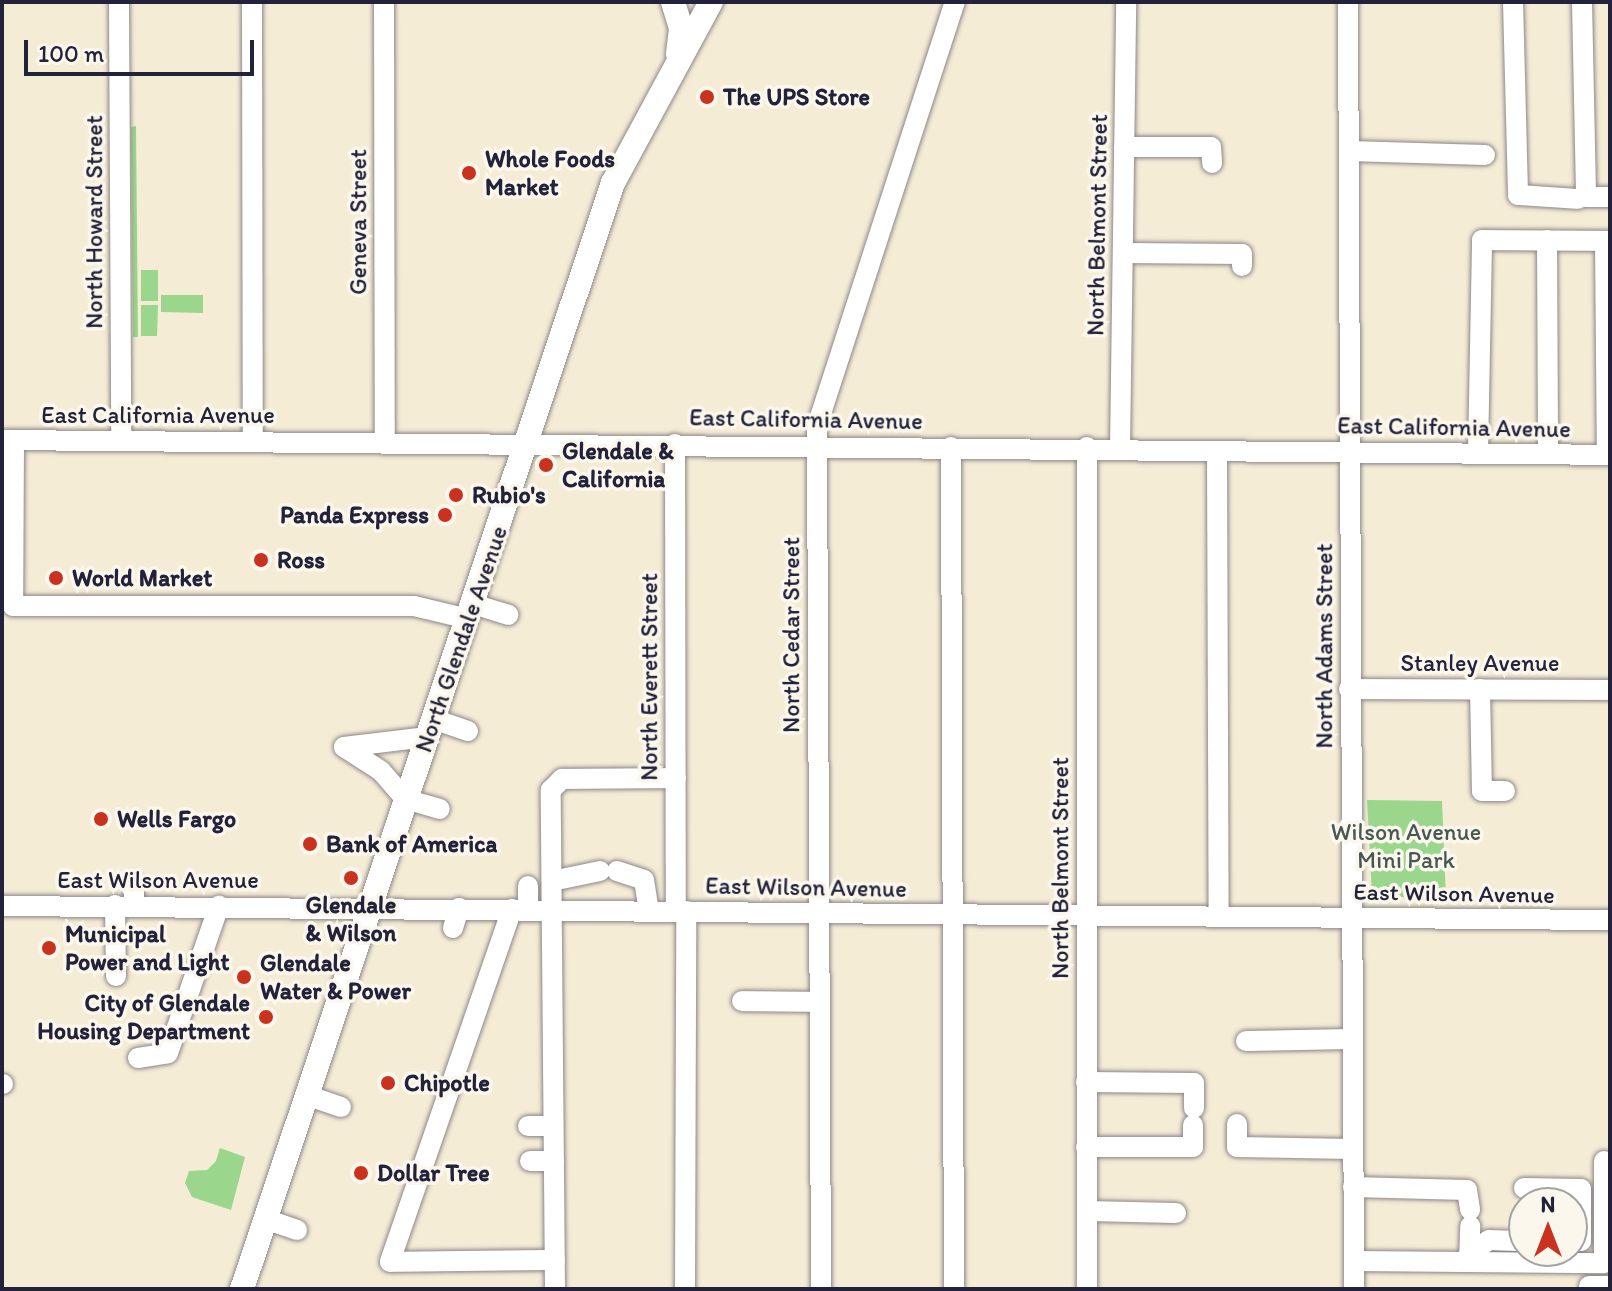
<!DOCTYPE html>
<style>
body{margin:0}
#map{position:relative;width:1612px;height:1291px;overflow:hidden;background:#f5ecd6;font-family:Itim,sans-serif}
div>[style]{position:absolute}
.green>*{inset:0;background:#9ad68b}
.roads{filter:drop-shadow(0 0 2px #8c8788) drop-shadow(0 0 2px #8c8788)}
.minor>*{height:20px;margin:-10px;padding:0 10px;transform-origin:10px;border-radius:10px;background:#fff}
.major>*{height:24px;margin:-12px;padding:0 12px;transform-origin:12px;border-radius:12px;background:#fff}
.dots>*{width:22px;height:22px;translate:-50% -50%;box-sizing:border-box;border:4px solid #fbf7ec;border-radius:50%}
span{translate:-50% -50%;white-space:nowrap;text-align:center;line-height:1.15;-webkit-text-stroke:7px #fbf7ec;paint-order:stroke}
.poi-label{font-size:24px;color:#22223b;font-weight:700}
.left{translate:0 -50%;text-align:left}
.right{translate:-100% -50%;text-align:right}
.street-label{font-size:24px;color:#22223b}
.park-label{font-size:24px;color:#465853}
.frame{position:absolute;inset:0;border:4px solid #22223b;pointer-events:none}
.north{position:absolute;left:1508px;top:1187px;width:80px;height:80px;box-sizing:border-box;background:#fbf7ec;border:2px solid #a4a2a5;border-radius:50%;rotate:0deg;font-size:22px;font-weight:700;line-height:32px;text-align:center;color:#22223b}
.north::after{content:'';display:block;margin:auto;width:28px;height:36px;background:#c8321e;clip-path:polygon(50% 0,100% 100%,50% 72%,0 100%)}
.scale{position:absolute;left:24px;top:40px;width:230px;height:36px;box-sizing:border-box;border:4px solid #22223b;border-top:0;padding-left:10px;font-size:24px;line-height:28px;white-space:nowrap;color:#22223b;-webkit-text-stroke:6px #fbf7ec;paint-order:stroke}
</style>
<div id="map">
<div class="green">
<div style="clip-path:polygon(136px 126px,138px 337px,133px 337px,131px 127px)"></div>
<div style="clip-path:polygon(141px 270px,158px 270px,158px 301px,141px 301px)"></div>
<div style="clip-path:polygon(161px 295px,203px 295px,203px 313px,161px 312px)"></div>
<div style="clip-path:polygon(141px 305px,158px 305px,157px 336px,141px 336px)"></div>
<div style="clip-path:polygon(1367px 800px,1442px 801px,1446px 900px,1372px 895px)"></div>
<div style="clip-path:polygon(220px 1148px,245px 1157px,231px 1210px,192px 1197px,185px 1183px,189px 1171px,207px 1170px,216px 1161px)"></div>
</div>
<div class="roads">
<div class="minor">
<div style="left:119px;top:2px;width:439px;rotate:89.7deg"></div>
<div style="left:252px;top:2px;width:439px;rotate:89.9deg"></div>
<div style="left:384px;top:2px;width:440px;rotate:89.9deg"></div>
<div style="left:1348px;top:2px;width:1287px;rotate:89.73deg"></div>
<div style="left:1513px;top:2px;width:193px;rotate:88.5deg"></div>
<div style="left:1518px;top:195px;width:60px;rotate:3.8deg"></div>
<div style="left:1582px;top:2px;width:195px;rotate:88.8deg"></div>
<div style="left:1586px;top:197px;width:24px"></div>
<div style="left:1124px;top:147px;width:87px"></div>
<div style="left:1211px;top:147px;width:16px;rotate:86deg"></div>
<div style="left:1349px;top:151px;width:136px;rotate:1.7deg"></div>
<div style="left:1547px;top:240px;width:214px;rotate:89.7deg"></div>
<div style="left:1605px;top:241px;width:214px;rotate:89.5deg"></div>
<div style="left:1123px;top:253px;width:119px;rotate:0.5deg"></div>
<div style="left:1242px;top:254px;width:12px;rotate:90deg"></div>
<div style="left:2px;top:440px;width:1608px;rotate:0.53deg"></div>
<div style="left:14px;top:441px;width:165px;rotate:90.3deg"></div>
<div style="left:13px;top:606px;width:401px"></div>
<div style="left:414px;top:606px;width:56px;rotate:13.5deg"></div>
<div style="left:675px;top:444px;width:467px;rotate:89.9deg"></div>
<div style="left:951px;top:447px;width:842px;rotate:89.8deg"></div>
<div style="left:1087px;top:447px;width:842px;rotate:90deg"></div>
<div style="left:1120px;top:448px;width:446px;rotate:-89.2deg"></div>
<div style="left:1217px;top:451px;width:465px;rotate:89.8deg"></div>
<div style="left:1478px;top:453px;width:213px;rotate:-88.9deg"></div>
<div style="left:1482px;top:240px;width:128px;rotate:0.4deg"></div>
<div style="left:473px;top:604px;width:37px;rotate:17deg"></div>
<div style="left:1349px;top:689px;width:261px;rotate:0.2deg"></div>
<div style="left:1480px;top:689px;width:102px;rotate:88.9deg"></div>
<div style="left:1482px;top:791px;width:23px"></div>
<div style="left:433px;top:719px;width:37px;rotate:19deg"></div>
<div style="left:344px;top:747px;width:44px;rotate:33deg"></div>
<div style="left:381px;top:771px;width:37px;rotate:49deg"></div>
<div style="left:405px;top:799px;width:36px;rotate:16deg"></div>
<div style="left:344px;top:747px;width:84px;rotate:-6.9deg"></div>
<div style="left:617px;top:871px;width:28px;rotate:18deg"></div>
<div style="left:644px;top:880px;width:31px;rotate:81deg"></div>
<div style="left:552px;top:881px;width:49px;rotate:-11.8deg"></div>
<div style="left:134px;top:883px;width:22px;rotate:90deg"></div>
<div style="left:115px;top:905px;width:71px;rotate:89.2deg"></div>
<div style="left:2px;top:906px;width:1608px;rotate:0.5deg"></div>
<div style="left:512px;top:909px;width:373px;rotate:109.1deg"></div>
<div style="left:390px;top:1262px;width:165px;rotate:-0.7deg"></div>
<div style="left:528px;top:909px;width:23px;rotate:-90deg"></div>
<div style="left:453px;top:928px;width:21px;rotate:-73deg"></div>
<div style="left:742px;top:1001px;width:77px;rotate:0.7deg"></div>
<div style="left:1246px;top:1041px;width:107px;rotate:-1.1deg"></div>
<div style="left:138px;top:1058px;width:30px;rotate:-9deg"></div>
<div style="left:168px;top:1053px;width:156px;rotate:-70.9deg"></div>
<div style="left:1086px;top:1082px;width:108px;rotate:0.5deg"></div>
<div style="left:1194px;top:1083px;width:25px;rotate:90deg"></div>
<div style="left:2px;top:1084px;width:1px"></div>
<div style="left:306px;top:1095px;width:37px;rotate:19deg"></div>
<div style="left:1237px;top:1124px;width:23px;rotate:90deg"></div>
<div style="left:1237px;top:1147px;width:116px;rotate:1deg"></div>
<div style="left:528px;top:1126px;width:25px"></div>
<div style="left:1086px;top:1147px;width:107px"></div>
<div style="left:1193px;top:1147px;width:22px;rotate:-90deg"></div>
<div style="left:530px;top:1161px;width:24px"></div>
<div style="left:1353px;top:1187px;width:114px;rotate:1.5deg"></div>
<div style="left:1467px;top:1190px;width:20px;rotate:81deg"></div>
<div style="left:1524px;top:1188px;width:57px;rotate:1deg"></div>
<div style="left:1581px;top:1189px;width:52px;rotate:90deg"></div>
<div style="left:1581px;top:1241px;width:9px;rotate:180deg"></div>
<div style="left:1087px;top:1211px;width:89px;rotate:1.3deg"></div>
<div style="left:265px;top:1219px;width:34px;rotate:19deg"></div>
<div style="left:1469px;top:1254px;width:24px;rotate:-35deg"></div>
<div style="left:1489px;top:1240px;width:35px;rotate:2deg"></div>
<div style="left:1354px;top:1261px;width:250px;rotate:0.5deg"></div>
<div style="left:1604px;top:1263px;width:102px;rotate:-90deg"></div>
<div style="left:1469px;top:1262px;width:36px;rotate:-88deg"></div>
<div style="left:1589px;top:1286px;width:21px"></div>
<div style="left:555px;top:1289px;width:499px;rotate:-90.5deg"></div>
<div style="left:551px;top:790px;width:16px;rotate:-45deg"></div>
<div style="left:562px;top:779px;width:114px;rotate:-0.5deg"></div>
<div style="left:685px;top:1289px;width:378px;rotate:-89.8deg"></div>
<div style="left:821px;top:1289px;width:863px;rotate:-90.27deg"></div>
<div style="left:817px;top:426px;width:446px;rotate:-72deg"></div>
</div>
<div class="major">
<div style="left:673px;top:2px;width:28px;rotate:73deg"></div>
<div style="left:681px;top:29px;width:25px;rotate:97deg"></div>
<div style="left:242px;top:1289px;width:1167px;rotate:-71.46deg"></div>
<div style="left:613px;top:183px;width:206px;rotate:-61.6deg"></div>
</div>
</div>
<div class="dots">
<div style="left:707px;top:97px;background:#c8321e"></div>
<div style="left:469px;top:173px;background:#c8321e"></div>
<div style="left:546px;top:465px;background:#c8321e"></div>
<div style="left:456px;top:495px;background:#c8321e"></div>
<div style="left:445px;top:515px;background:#c8321e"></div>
<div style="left:261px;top:560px;background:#c8321e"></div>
<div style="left:56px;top:578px;background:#c8321e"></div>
<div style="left:101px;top:819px;background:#c8321e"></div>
<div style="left:310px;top:844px;background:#c8321e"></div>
<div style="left:351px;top:878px;background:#c8321e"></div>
<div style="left:49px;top:948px;background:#c8321e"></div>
<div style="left:244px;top:977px;background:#c8321e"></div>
<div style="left:266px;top:1017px;background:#c8321e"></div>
<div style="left:388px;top:1083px;background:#c8321e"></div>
<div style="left:361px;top:1173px;background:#c8321e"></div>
</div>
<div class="poi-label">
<span class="left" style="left:723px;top:97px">The UPS Store</span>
<span class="left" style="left:485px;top:173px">Whole Foods<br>Market</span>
<span class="left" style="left:562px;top:465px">Glendale &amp;<br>California</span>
<span class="left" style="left:472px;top:495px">Rubio's</span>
<span class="right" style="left:429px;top:515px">Panda Express</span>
<span class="left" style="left:277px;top:560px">Ross</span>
<span class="left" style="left:72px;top:578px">World Market</span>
<span class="left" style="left:117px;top:819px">Wells Fargo</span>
<span class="left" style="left:326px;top:844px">Bank of America</span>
<span style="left:351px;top:919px">Glendale<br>&amp; Wilson</span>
<span class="left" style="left:65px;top:948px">Municipal<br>Power and Light</span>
<span class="left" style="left:260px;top:977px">Glendale<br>Water &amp; Power</span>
<span class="right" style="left:250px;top:1017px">City of Glendale<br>Housing Department</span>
<span class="left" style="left:404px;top:1083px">Chipotle</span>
<span class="left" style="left:377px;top:1173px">Dollar Tree</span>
</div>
<div class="street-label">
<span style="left:94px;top:222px;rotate:-90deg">North Howard Street</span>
<span style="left:358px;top:222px;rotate:-90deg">Geneva Street</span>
<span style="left:1097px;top:225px;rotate:-89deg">North Belmont Street</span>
<span style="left:158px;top:415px">East California Avenue</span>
<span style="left:806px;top:419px;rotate:1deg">East California Avenue</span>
<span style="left:1454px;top:427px;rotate:1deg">East California Avenue</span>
<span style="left:791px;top:635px;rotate:-90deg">North Cedar Street</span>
<span style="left:461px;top:639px;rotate:-71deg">North Glendale Avenue</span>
<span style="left:1324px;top:646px;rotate:-90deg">North Adams Street</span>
<span style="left:1480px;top:663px">Stanley Avenue</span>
<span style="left:649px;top:677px;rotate:-90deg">North Everett Street</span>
<span style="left:1060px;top:868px;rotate:-90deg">North Belmont Street</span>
<span style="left:158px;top:880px">East Wilson Avenue</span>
<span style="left:806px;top:887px;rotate:1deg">East Wilson Avenue</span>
<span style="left:1454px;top:893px;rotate:1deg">East Wilson Avenue</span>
</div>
<div class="park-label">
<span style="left:1406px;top:846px">Wilson Avenue<br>Mini Park</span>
</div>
<div class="frame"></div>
<div class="north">N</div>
<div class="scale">100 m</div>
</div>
